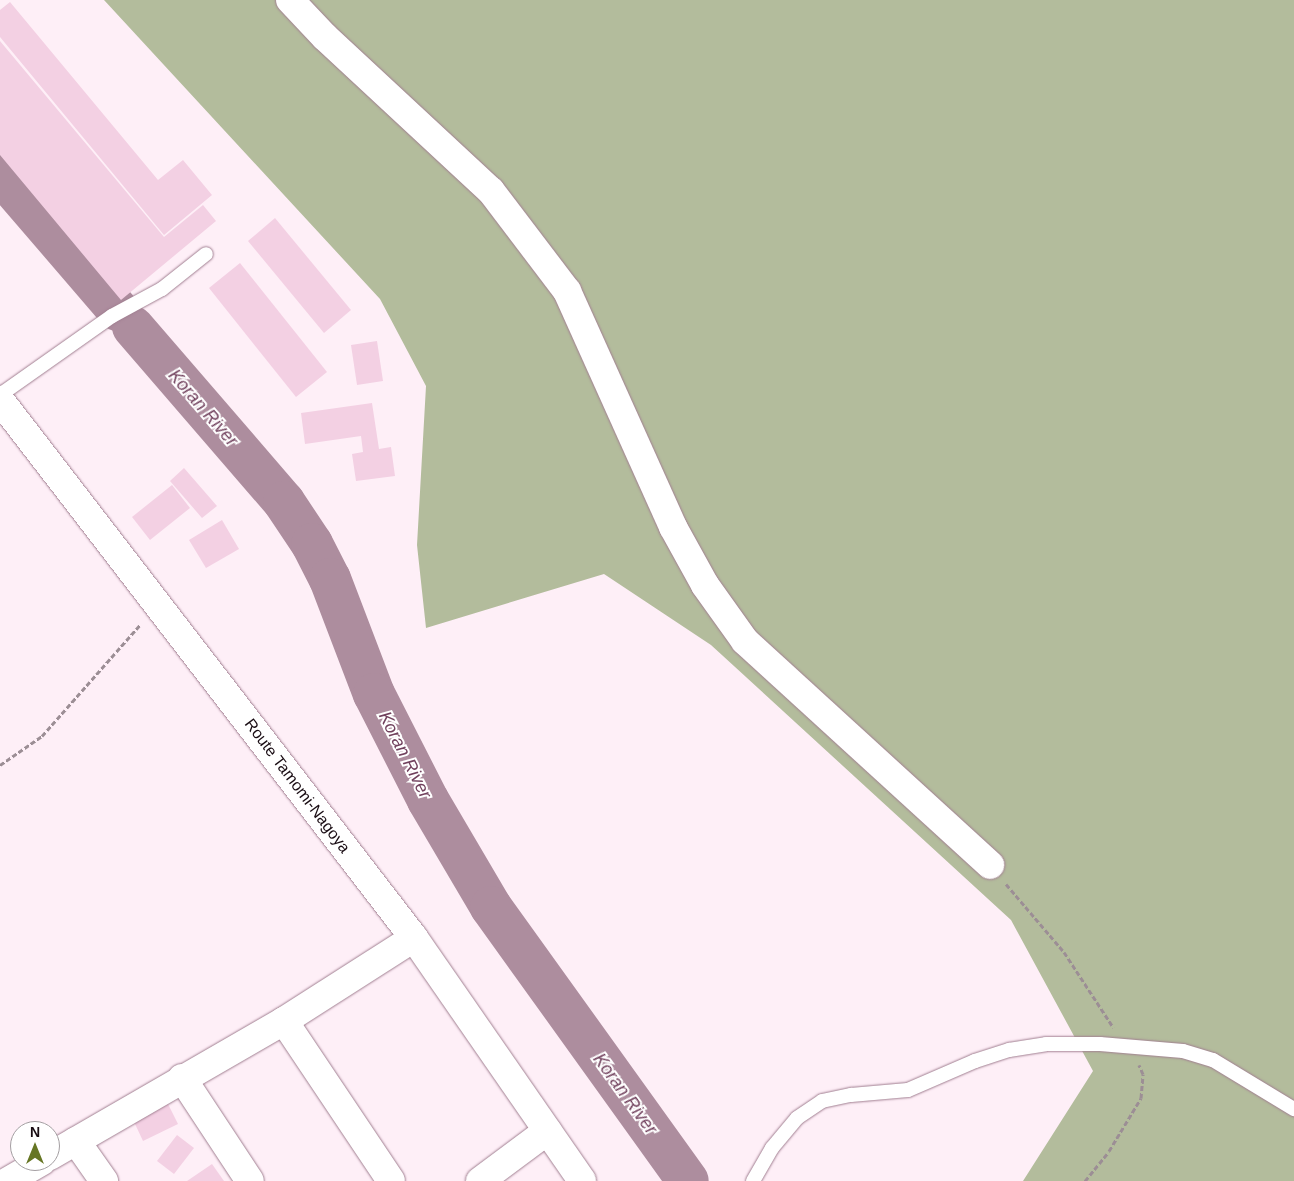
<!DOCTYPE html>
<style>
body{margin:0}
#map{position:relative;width:1294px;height:1181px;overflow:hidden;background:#feeff7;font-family:Helvetica,sans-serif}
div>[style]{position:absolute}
.forest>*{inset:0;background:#b3bc9c}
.river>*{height:42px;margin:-21px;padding:0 21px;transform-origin:21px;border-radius:21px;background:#ad8d9e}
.building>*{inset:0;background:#f3d0e3}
.path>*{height:3px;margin-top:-1.5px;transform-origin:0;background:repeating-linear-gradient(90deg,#9c8e95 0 5px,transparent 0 7.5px)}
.roads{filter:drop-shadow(0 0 1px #a17f91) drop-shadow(0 0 1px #a17f91)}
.service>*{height:14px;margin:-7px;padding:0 7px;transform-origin:7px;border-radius:7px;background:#fff}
.minor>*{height:28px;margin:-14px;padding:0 14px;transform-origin:14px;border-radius:14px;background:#fff}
.secondary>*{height:28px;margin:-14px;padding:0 14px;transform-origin:14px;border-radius:14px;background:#fff}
span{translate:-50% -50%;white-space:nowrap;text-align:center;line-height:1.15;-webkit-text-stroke:4px #fff;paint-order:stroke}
.street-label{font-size:16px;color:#190c13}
.water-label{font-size:18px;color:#71415d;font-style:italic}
.north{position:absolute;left:10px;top:1121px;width:50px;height:50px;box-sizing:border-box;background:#fff;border:1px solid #a39ea1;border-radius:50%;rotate:0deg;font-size:14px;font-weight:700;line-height:20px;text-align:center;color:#190c13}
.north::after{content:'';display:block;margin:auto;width:18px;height:22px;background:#667624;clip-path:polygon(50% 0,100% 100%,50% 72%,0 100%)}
</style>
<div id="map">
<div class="forest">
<div style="clip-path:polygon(104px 0,1294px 0,1294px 1181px,1023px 1181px,1093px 1071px,1011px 920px,711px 645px,604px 574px,426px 628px,417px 545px,426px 386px,380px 299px)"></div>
</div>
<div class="river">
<div style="left:0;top:173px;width:181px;rotate:49.3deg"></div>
<div style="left:133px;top:327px;width:231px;rotate:49.2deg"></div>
<div style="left:284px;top:502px;width:50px;rotate:56.3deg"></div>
<div style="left:312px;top:544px;width:39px;rotate:63deg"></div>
<div style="left:330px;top:579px;width:123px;rotate:69.1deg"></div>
<div style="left:374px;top:694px;width:119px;rotate:63deg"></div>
<div style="left:428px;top:800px;width:124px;rotate:59.5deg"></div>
<div style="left:491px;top:907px;width:337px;rotate:54.3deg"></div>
</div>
<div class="building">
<div style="clip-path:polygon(10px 2px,158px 180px,183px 160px,212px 195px,164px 235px,0 37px,0 10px)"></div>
<div style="clip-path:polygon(0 41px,164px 237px,203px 205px,216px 221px,121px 300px,0 155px)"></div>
<div style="clip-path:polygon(275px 218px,351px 310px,324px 333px,248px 241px)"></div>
<div style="clip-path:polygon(240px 263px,327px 372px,296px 397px,209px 288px)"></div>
<div style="clip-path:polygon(377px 341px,383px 381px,357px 385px,351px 345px)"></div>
<div style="clip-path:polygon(372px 403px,379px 449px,391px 447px,395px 476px,356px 481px,352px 454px,363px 452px,361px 436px,305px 444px,301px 413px)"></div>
<div style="clip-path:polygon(184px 468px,217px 506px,202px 518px,170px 481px)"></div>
<div style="clip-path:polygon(172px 485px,190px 508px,150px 540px,132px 517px)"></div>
<div style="clip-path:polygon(222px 520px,239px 549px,206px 568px,189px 540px)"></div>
<div style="clip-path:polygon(163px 1094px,178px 1124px,143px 1141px,129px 1111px)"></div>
<div style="clip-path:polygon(177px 1135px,194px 1148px,174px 1174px,157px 1161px)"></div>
<div style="clip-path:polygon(212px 1164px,224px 1181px,187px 1181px)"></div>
</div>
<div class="path">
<div style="left:0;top:765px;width:51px;rotate:-34.6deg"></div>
<div style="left:42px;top:736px;width:148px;rotate:-48.6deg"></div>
<div style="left:1006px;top:884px;width:89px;rotate:49.5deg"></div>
<div style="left:1064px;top:952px;width:90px;rotate:56.8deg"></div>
<div style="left:1085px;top:1181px;width:38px;rotate:-51deg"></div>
<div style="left:1109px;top:1151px;width:62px;rotate:-58.9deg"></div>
<div style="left:1141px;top:1098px;width:24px;rotate:-85deg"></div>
<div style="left:1143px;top:1074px;width:10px;rotate:-114deg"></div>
</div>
<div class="roads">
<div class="service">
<div style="left:0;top:395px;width:137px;rotate:-35.2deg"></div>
<div style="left:112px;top:316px;width:57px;rotate:-28.4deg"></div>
<div style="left:162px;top:289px;width:56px;rotate:-38.5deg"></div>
<div style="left:753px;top:1181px;width:38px;rotate:-60deg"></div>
<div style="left:772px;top:1148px;width:39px;rotate:-50deg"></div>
<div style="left:797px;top:1118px;width:30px;rotate:-34deg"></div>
<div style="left:822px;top:1101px;width:30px;rotate:-12deg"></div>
<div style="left:851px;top:1095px;width:57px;rotate:-5deg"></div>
<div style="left:908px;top:1090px;width:73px;rotate:-23.4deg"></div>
<div style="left:975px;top:1061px;width:36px;rotate:-18deg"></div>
<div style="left:1009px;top:1050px;width:37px;rotate:-9deg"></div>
<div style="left:1046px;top:1044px;width:54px"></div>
<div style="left:1100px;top:1044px;width:83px;rotate:4.8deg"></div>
<div style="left:1183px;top:1051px;width:31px;rotate:17deg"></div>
<div style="left:1213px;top:1060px;width:95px;rotate:31.2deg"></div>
</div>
<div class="minor">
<div style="left:290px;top:0;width:51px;rotate:46.6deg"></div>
<div style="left:325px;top:37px;width:226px;rotate:42.9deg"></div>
<div style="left:491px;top:191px;width:126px;rotate:52.8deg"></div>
<div style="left:567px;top:291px;width:259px;rotate:65.8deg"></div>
<div style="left:673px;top:527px;width:66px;rotate:61.1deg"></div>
<div style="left:705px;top:585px;width:69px;rotate:54.5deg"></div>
<div style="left:745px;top:641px;width:332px;rotate:42.4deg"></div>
<div style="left:284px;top:1021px;width:192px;rotate:56.2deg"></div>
<div style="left:182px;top:1078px;width:123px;rotate:56.6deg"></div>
<div style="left:76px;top:1141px;width:49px;rotate:55deg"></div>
<div style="left:50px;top:1156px;width:270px;rotate:-30deg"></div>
<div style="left:284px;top:1021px;width:154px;rotate:-32.6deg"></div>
<div style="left:8px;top:1181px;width:39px;rotate:-30deg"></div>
<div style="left:480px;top:1181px;width:84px;rotate:-36.7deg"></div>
</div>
<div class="secondary">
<div style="left:0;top:400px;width:679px;rotate:52.42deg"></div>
<div style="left:414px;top:938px;width:295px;rotate:55.3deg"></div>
</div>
</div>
<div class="street-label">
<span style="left:297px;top:786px;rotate:53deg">Route Tamomi-Nagoya</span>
</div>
<div class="water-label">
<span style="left:203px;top:408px;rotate:49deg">Koran River</span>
<span style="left:405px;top:755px;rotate:63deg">Koran River</span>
<span style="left:625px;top:1094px;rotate:54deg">Koran River</span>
</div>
<div class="north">N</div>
</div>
